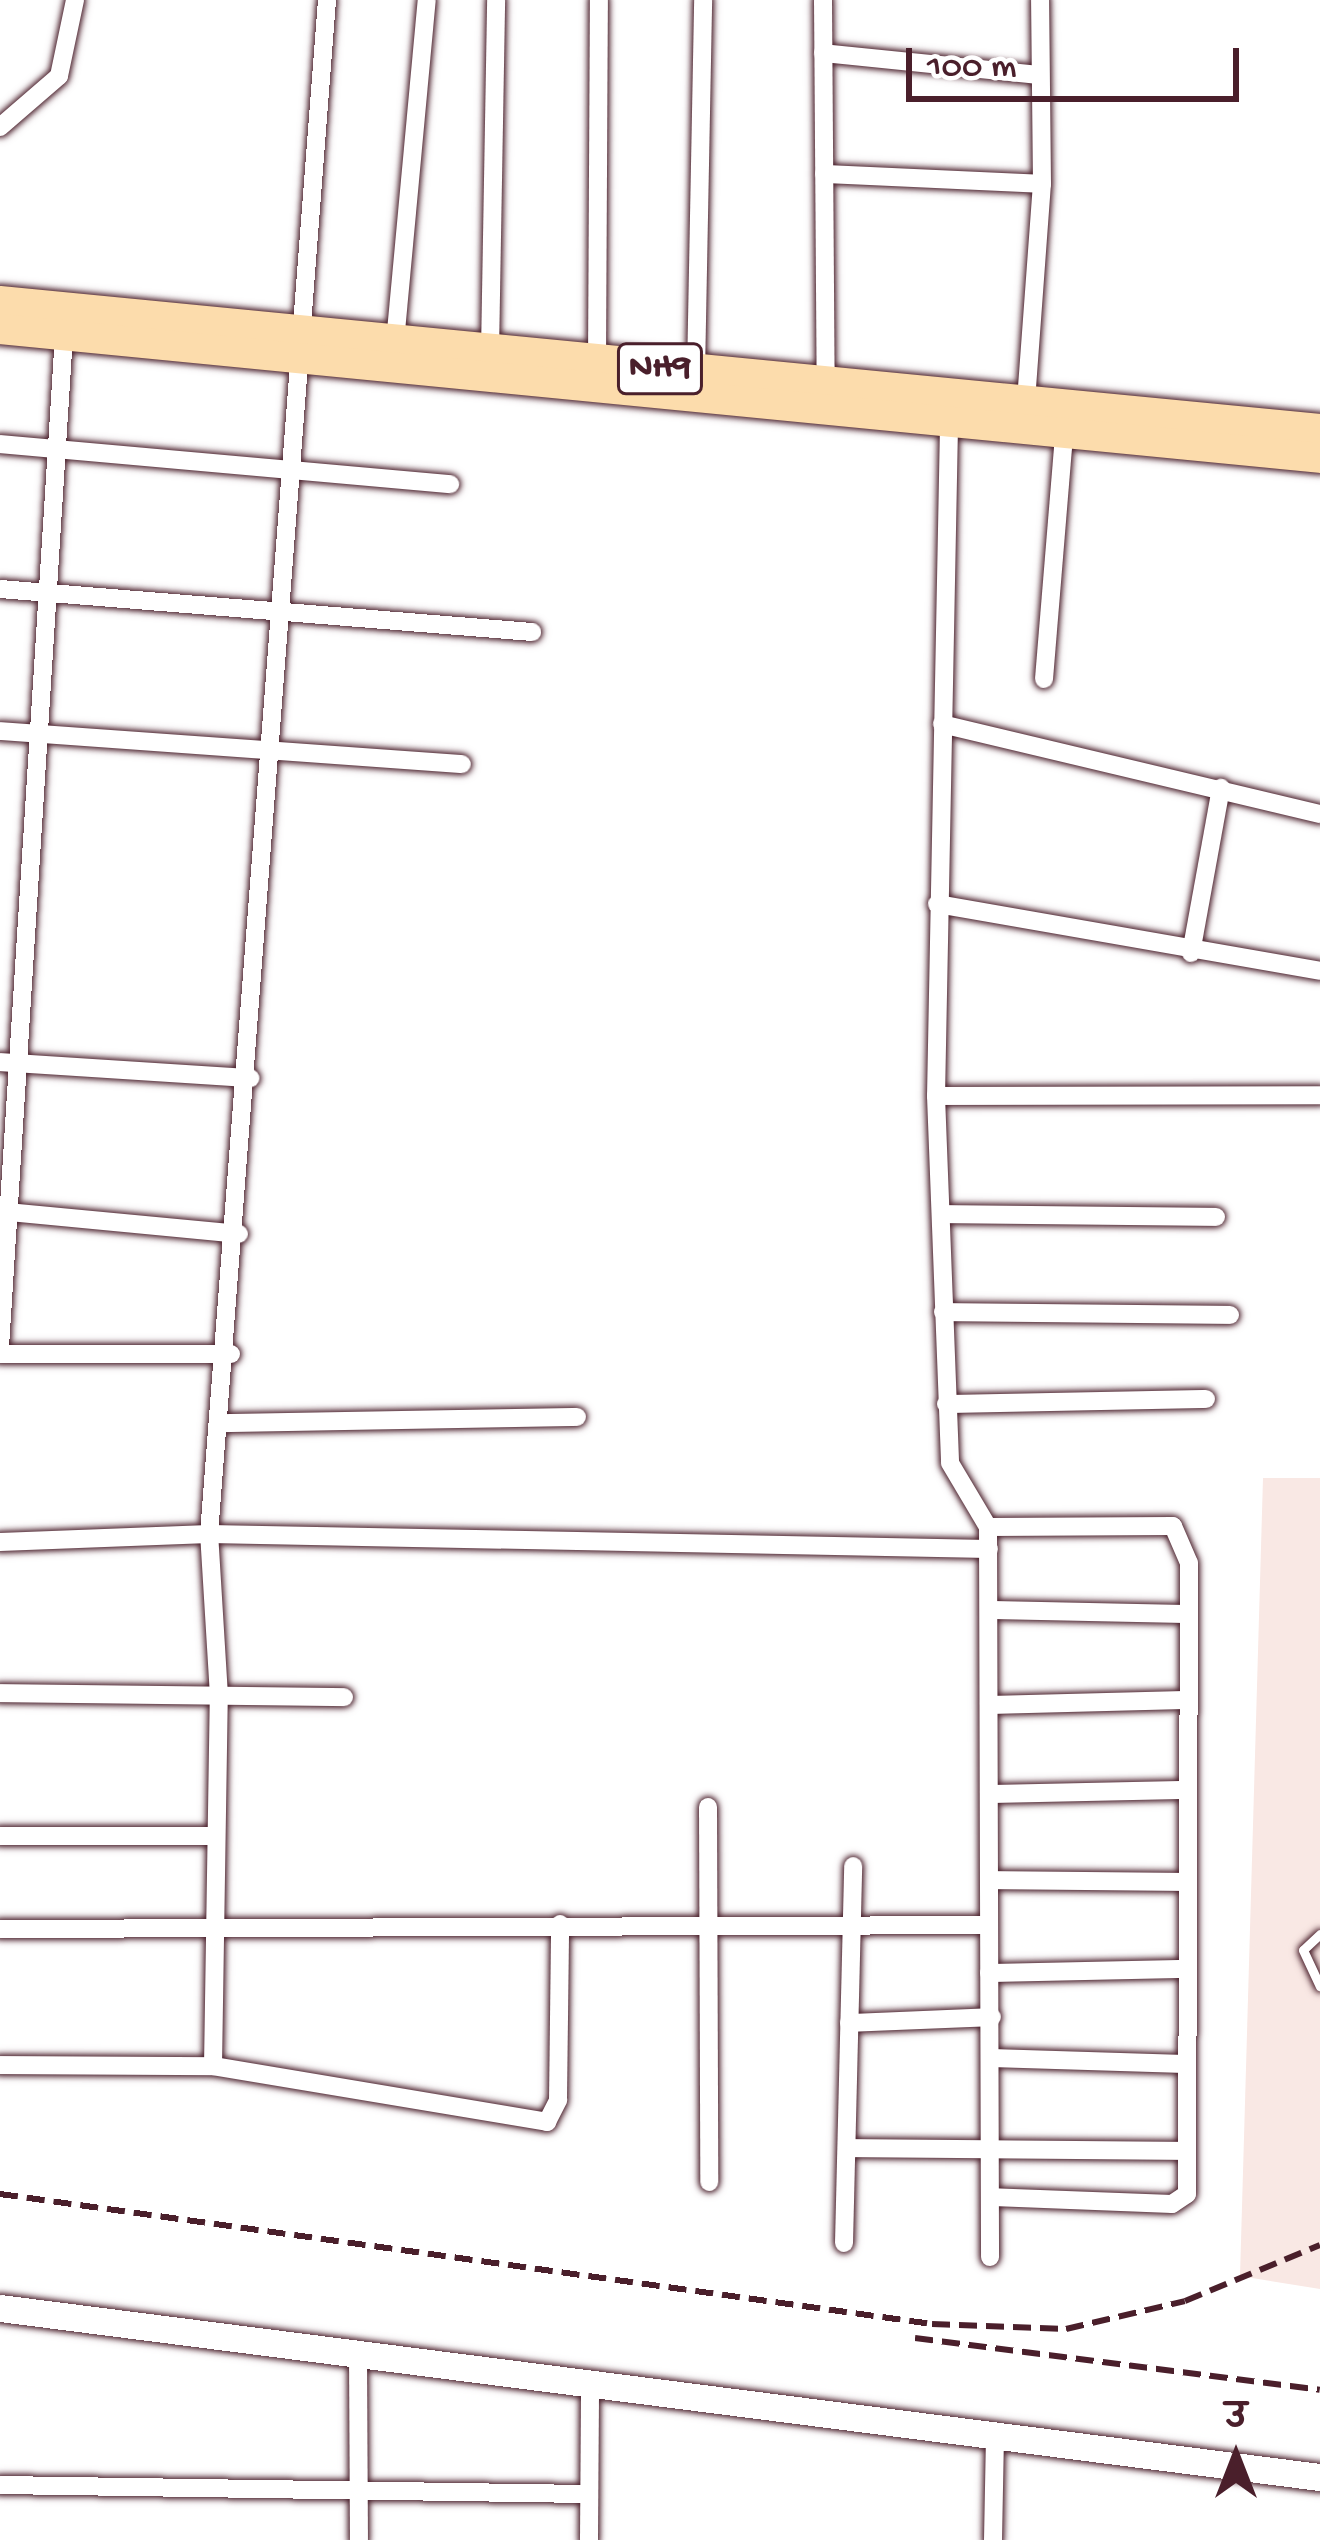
<!DOCTYPE html>
<meta charset="utf-8">
<style>
body{margin:0}
#map{position:relative;width:1320px;height:2540px;overflow:hidden;background:#fff;font-family:"Gochi Hand","Playpen Sans Deva",sans-serif}
div>[style]{position:absolute}
.built>*{inset:0;background:#f9e8e4}
.roads{filter:drop-shadow(0 0 3px #4a1f2b) drop-shadow(0 0 3px #4a1f2b)}
.lane>*{height:9px;margin:-4.5px;padding:0 4.5px;transform-origin:4.5px;border-radius:4.5px;background:#fff}
.street>*{height:18px;margin:-9px;padding:0 9px;transform-origin:9px;border-radius:9px;background:#fff}
.secondary>*{height:27px;margin:-13.5px;padding:0 13.5px;transform-origin:13.5px;border-radius:13.5px;background:#fff}
.primary>*{height:30px;margin:-15px;padding:0 15px;transform-origin:15px;border-radius:15px;background:#fcdcac}
.rail>*{height:6px;margin-top:-3px;transform-origin:0;background:repeating-linear-gradient(90deg,#4a1f2b 0 18px,transparent 0 27px)}
span{translate:-50% -50%;white-space:nowrap;text-align:center;line-height:1.15;-webkit-text-stroke:9px #fff;paint-order:stroke}
.shield-label span{padding:3px 9px;background:#fff;border:3px solid;border-radius:9px;-webkit-text-stroke-width:0}
.shield-label{font-size:36px;color:#4a1f2b;font-weight:700}
.north{position:absolute;left:1176px;top:2396px;width:120px;height:120px;-webkit-text-stroke:9px #fff;paint-order:stroke;rotate:0deg;font-size:33px;font-weight:700;line-height:48px;text-align:center;color:#4a1f2b}
.north::after{content:'';display:block;margin:auto;width:42px;height:54px;background:#4a1f2b;clip-path:polygon(50% 0,100% 100%,50% 72%,0 100%)}
.scale{position:absolute;left:906px;top:48px;width:333px;height:54px;box-sizing:border-box;border:6px solid #4a1f2b;border-top:0;padding-left:15px;font-size:36px;line-height:42px;white-space:nowrap;color:#4a1f2b;-webkit-text-stroke:9px #fff;paint-order:stroke}
</style>
<div id="map">
<div class="built">
<div style="clip-path:polygon(1263px 1478px,1320px 1478px,1320px 2289px,1240px 2276px)"></div>
</div>
<div class="roads">
<div class="lane">
<div style="left:1320px;top:1934px;width:23px;rotate:137deg"></div>
<div style="left:1303px;top:1950px;width:40px;rotate:65deg"></div>
</div>
<div class="street">
<div style="left:823px;top:0;width:386px;rotate:89.6deg"></div>
<div style="left:823px;top:53px;width:218px;rotate:5.8deg"></div>
<div style="left:0;top:127px;width:78px;rotate:-40.8deg"></div>
<div style="left:59px;top:76px;width:78px;rotate:-78.1deg"></div>
<div style="left:824px;top:174px;width:218px;rotate:2.6deg"></div>
<div style="left:395px;top:342px;width:343px;rotate:-84.7deg"></div>
<div style="left:490px;top:352px;width:352px;rotate:-89deg"></div>
<div style="left:597px;top:363px;width:363px;rotate:-89.7deg"></div>
<div style="left:696px;top:373px;width:373px;rotate:-88.9deg"></div>
<div style="left:1026px;top:401px;width:218px;rotate:-85.8deg"></div>
<div style="left:1042px;top:184px;width:184px;rotate:-90.6deg"></div>
<div style="left:949px;top:426px;width:670px;rotate:91.11deg"></div>
<div style="left:936px;top:1096px;width:367px;rotate:87.8deg"></div>
<div style="left:950px;top:1463px;width:74px;rotate:59.3deg"></div>
<div style="left:988px;top:1527px;width:730px;rotate:89.84deg"></div>
<div style="left:0;top:444px;width:452px;rotate:5.1deg"></div>
<div style="left:0;top:589px;width:534px;rotate:4.62deg"></div>
<div style="left:1044px;top:679px;width:245px;rotate:-85.3deg"></div>
<div style="left:942px;top:724px;width:389px;rotate:13.4deg"></div>
<div style="left:0;top:731px;width:463px;rotate:4.1deg"></div>
<div style="left:937px;top:904px;width:389px;rotate:9.9deg"></div>
<div style="left:1191px;top:953px;width:168px;rotate:-79.7deg"></div>
<div style="left:0;top:1062px;width:251px;rotate:3.7deg"></div>
<div style="left:936px;top:1096px;width:384px;rotate:-0.1deg"></div>
<div style="left:8px;top:1212px;width:232px;rotate:5.4deg"></div>
<div style="left:943px;top:1214px;width:273px;rotate:0.6deg"></div>
<div style="left:943px;top:1312px;width:287px;rotate:0.6deg"></div>
<div style="left:0;top:1347px;width:1013px;rotate:-86.38deg"></div>
<div style="left:0;top:1354px;width:231px"></div>
<div style="left:946px;top:1404px;width:260px;rotate:-1.1deg"></div>
<div style="left:226px;top:1423px;width:351px;rotate:-1deg"></div>
<div style="left:988px;top:1527px;width:185px;rotate:-0.3deg"></div>
<div style="left:1173px;top:1526px;width:40px;rotate:66.6deg"></div>
<div style="left:1189px;top:1563px;width:631px;rotate:90.18deg"></div>
<div style="left:1187px;top:2194px;width:18px;rotate:146deg"></div>
<div style="left:1172px;top:2204px;width:179px;rotate:-177.8deg"></div>
<div style="left:0;top:1542px;width:209px;rotate:-2.2deg"></div>
<div style="left:209px;top:1534px;width:780px;rotate:1.1deg"></div>
<div style="left:990px;top:1610px;width:198px;rotate:1.2deg"></div>
<div style="left:0;top:1693px;width:344px;rotate:0.7deg"></div>
<div style="left:989px;top:1705px;width:196px;rotate:-1.5deg"></div>
<div style="left:989px;top:1794px;width:194px;rotate:-1.2deg"></div>
<div style="left:708px;top:1807px;width:375px;rotate:89.8deg"></div>
<div style="left:0;top:1836px;width:216px"></div>
<div style="left:989px;top:1880px;width:192px;rotate:0.6deg"></div>
<div style="left:0;top:1929px;width:989px;rotate:-0.23deg"></div>
<div style="left:989px;top:1973px;width:192px;rotate:-1.2deg"></div>
<div style="left:849px;top:2023px;width:143px;rotate:-2.4deg"></div>
<div style="left:992px;top:2058px;width:192px;rotate:1.8deg"></div>
<div style="left:0;top:2065px;width:213px;rotate:0.3deg"></div>
<div style="left:213px;top:2066px;width:339px;rotate:9.5deg"></div>
<div style="left:547px;top:2122px;width:25px;rotate:-63deg"></div>
<div style="left:558px;top:2100px;width:176px;rotate:-89.3deg"></div>
<div style="left:213px;top:2066px;width:370px;rotate:-89.1deg"></div>
<div style="left:219px;top:1696px;width:162px;rotate:-93.5deg"></div>
<div style="left:209px;top:1534px;width:1539px;rotate:-85.6deg"></div>
<div style="left:847px;top:2148px;width:339px;rotate:0.5deg"></div>
<div style="left:844px;top:2243px;width:377px;rotate:-88.6deg"></div>
<div style="left:358px;top:2353px;width:187px;rotate:89.7deg"></div>
<div style="left:0;top:2485px;width:589px;rotate:0.88deg"></div>
<div style="left:589px;top:2540px;width:157px;rotate:-89.6deg"></div>
<div style="left:993px;top:2540px;width:105px;rotate:-88.9deg"></div>
</div>
<div class="secondary">
<div style="left:0;top:2308px;width:1331px;rotate:7.3deg"></div>
</div>
<div class="primary">
<div style="left:0;top:301px;width:1326px;rotate:5.54deg"></div>
<div style="left:0;top:329px;width:1326px;rotate:5.58deg"></div>
</div>
</div>
<div class="rail">
<div style="left:0;top:2194px;width:941px;rotate:7.94deg"></div>
<div style="left:932px;top:2324px;width:134px;rotate:2.1deg"></div>
<div style="left:1066px;top:2329px;width:122px;rotate:-13.2deg"></div>
<div style="left:1185px;top:2301px;width:146px;rotate:-22.5deg"></div>
<div style="left:915px;top:2338px;width:408px;rotate:7.3deg"></div>
</div>
<div class="shield-label">
<span style="left:660px;top:369px">NH9</span>
</div>
<div class="north">उ</div>
<div class="scale">100 m</div>
</div>
